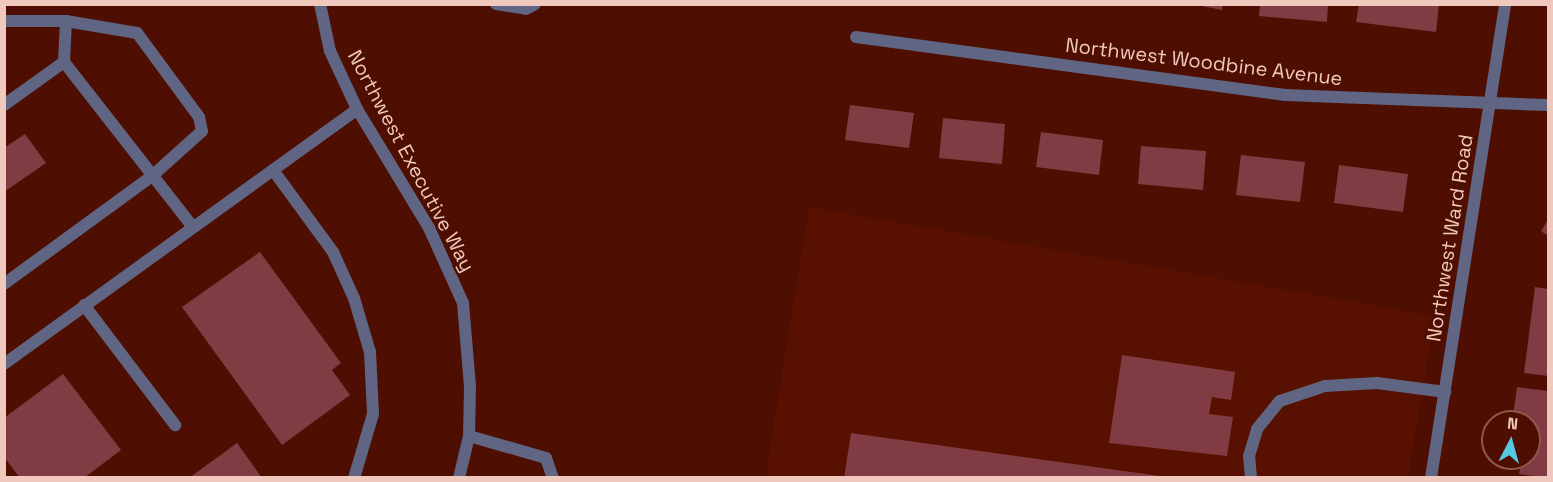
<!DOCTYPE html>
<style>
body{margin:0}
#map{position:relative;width:1553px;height:482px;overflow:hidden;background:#4e0e01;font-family:"Space Grotesk",sans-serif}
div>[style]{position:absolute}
.built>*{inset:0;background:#581000}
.building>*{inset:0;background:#813b43}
.service>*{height:12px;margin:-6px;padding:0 6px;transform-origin:6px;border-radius:6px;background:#5f6582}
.minor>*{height:12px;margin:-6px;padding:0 6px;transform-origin:6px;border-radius:6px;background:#5f6582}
span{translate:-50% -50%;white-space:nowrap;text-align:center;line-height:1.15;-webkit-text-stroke:5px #4e0e01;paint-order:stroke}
.street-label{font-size:20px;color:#f0c8bd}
.frame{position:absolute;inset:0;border:6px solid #f0c8bd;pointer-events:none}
.north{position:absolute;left:1481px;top:410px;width:60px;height:60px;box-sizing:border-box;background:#4e0e01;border:2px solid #8f584c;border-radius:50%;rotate:6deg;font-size:16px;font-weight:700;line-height:24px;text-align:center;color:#f0c8bd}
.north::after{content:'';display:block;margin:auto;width:21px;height:27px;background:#57c9e2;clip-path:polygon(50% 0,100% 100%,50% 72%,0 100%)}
</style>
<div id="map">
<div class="built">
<div style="clip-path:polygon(809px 207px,1435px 316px,1408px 477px,765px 478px)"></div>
</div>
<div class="building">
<div style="clip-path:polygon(1192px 4px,1223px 4px,1222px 10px)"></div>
<div style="clip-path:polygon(1260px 4px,1328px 4px,1327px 22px,1259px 16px)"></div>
<div style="clip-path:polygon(1359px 4px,1439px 4px,1436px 32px,1356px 22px)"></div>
<div style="clip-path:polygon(850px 105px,914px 113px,909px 148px,845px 140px)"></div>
<div style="clip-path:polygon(943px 118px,1005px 124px,1002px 164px,939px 158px)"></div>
<div style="clip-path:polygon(1041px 132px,1103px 140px,1099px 175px,1036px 167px)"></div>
<div style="clip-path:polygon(25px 134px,46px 163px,4px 192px,4px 148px)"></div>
<div style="clip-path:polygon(1141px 146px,1206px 151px,1203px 190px,1138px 184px)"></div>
<div style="clip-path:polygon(1241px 155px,1305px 162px,1300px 202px,1236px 195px)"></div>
<div style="clip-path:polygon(1339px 165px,1408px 174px,1403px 212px,1334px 203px)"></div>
<div style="clip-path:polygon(1548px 220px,1548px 236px,1541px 231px)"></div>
<div style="clip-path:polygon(260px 252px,341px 363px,332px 370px,350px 395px,282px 445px,182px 307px)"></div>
<div style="clip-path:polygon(1535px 287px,1548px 289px,1548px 376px,1524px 373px)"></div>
<div style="clip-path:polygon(1122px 355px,1235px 372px,1231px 400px,1212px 397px,1209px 414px,1233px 417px,1227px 456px,1109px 443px)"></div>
<div style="clip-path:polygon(63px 374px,121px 450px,84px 478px,20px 478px,4px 457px,4px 418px)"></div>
<div style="clip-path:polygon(1517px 387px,1548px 391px,1548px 478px,1519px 474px,1522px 458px,1529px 458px,1529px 422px,1513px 416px)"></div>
<div style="clip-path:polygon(851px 433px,1160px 476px,1160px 478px,844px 478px)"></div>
<div style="clip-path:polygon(237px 443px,262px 478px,189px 478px)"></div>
</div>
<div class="service">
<div style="left:496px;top:4px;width:30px;rotate:9deg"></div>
<div style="left:526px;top:9px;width:10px;rotate:-29deg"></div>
<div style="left:4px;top:21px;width:62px"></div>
<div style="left:66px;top:21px;width:41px;rotate:92.8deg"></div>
<div style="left:64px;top:62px;width:209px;rotate:52deg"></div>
<div style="left:4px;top:105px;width:74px;rotate:-35.6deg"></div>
<div style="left:273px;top:170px;width:102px;rotate:53.8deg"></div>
<div style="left:333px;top:252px;width:51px;rotate:65.5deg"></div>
<div style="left:354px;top:298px;width:56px;rotate:73.5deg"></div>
<div style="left:370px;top:352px;width:62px;rotate:87.2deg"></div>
<div style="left:373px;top:414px;width:67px;rotate:106.5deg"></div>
<div style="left:4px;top:284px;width:183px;rotate:-36.1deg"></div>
<div style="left:152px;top:176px;width:67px;rotate:-42deg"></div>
<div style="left:202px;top:131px;width:14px;rotate:-102deg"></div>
<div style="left:199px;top:117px;width:104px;rotate:-126.4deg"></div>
<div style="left:137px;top:33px;width:72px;rotate:-170.4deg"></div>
<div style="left:84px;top:305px;width:151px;rotate:52.8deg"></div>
<div style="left:4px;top:364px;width:435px;rotate:-35.8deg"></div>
<div style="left:469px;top:436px;width:80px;rotate:15.9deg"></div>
<div style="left:546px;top:458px;width:21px;rotate:71deg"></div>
<div style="left:1251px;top:478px;width:22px;rotate:-95deg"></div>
<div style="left:1249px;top:456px;width:28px;rotate:-73deg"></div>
<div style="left:1257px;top:429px;width:36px;rotate:-51deg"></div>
<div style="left:1280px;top:401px;width:47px;rotate:-18.4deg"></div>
<div style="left:1325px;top:386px;width:52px;rotate:-3.3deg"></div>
<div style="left:1377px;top:383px;width:69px;rotate:7.5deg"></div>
</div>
<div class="minor">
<div style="left:320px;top:4px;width:48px;rotate:78deg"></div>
<div style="left:330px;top:51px;width:64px;rotate:65deg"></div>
<div style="left:357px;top:109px;width:139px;rotate:58.8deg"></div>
<div style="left:429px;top:228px;width:82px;rotate:65.6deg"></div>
<div style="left:463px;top:303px;width:83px;rotate:85.2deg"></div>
<div style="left:470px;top:386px;width:50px;rotate:91.1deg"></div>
<div style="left:469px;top:436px;width:43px;rotate:103.4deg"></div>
<div style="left:856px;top:37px;width:433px;rotate:7.7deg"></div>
<div style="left:1285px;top:95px;width:263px;rotate:2.2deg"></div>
<div style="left:1431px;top:478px;width:480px;rotate:-81.1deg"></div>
</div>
<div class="street-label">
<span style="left:1204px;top:62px;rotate:7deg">Northwest Woodbine Avenue</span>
<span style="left:411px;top:161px;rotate:62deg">Northwest Executive Way</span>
<span style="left:1450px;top:238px;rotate:-81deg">Northwest Ward Road</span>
</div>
<div class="frame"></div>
<div class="north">N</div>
</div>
